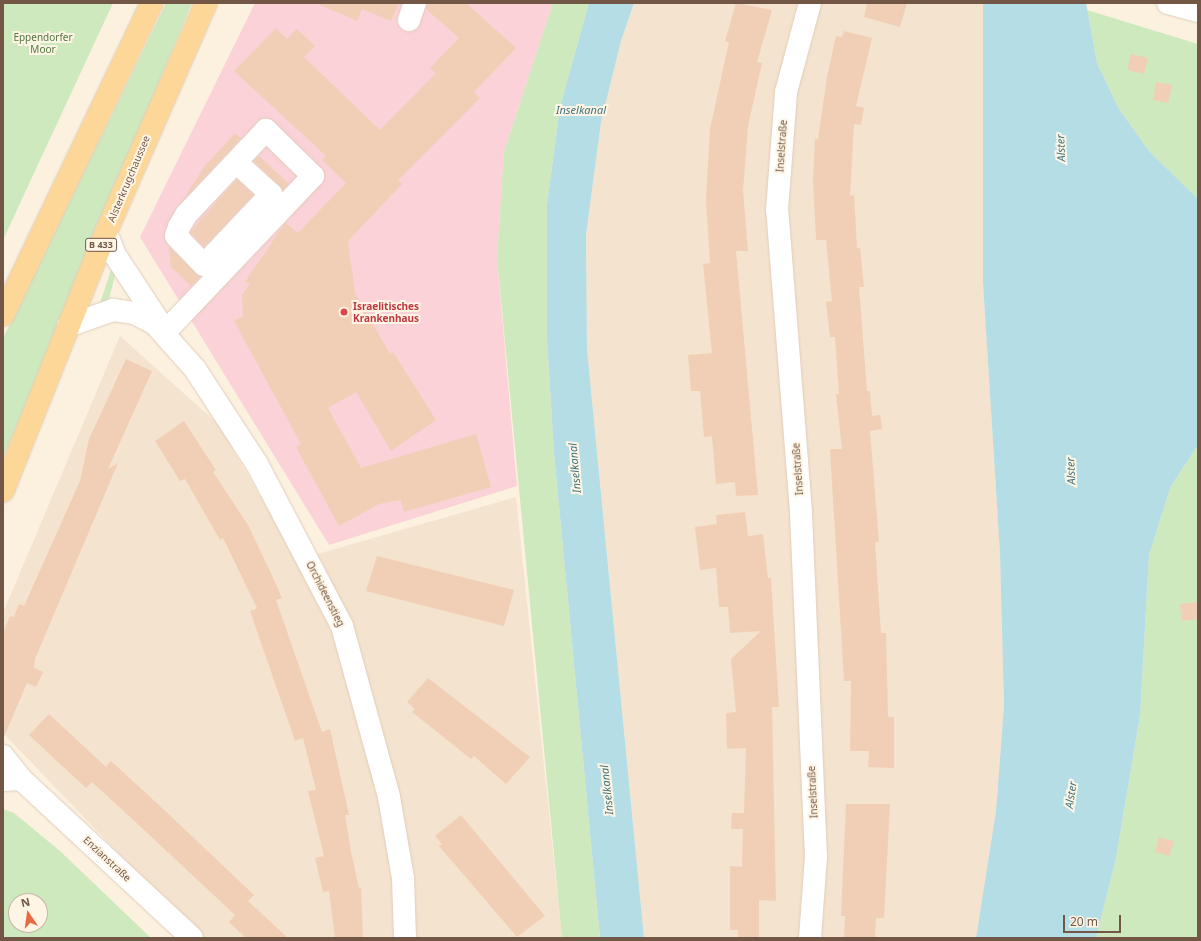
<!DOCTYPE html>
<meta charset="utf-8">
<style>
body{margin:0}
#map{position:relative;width:1201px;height:941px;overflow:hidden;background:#fcf1df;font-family:"Noto Sans",sans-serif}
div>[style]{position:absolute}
.residential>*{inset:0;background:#f4e3ce}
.medical>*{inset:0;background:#fad2d7}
.green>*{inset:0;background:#cfe9be}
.water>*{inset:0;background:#b4dde5}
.building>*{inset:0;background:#f1cfb7}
.roads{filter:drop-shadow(0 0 1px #e0cdbc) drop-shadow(0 0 1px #e0cdbc)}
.minor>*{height:22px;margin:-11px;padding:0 11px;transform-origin:11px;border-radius:11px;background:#fff}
.major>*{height:22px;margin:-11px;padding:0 11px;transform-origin:11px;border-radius:11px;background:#fcd797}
.dots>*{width:11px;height:11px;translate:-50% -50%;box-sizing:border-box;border:2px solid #fff5e5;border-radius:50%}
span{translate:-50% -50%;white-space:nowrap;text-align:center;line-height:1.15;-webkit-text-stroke:4px #fff5e5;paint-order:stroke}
.shield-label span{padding:1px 3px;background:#fff5e5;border:1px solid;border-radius:3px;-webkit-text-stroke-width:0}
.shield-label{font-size:9px;color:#725747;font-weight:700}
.park-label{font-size:10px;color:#507840}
.street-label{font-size:10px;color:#725747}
.health-label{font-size:10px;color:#be3a42;font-weight:700}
.left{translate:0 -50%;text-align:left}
.water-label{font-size:11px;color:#3f737f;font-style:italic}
.frame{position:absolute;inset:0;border:4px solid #725747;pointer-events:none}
.north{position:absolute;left:8px;top:893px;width:40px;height:40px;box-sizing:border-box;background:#fff5e5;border:1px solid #c7b6a6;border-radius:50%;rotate:347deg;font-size:11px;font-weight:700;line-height:16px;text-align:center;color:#725747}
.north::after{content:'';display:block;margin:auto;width:14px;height:18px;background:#e76a43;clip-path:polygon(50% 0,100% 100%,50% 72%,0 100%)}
.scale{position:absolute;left:1063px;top:915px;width:58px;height:18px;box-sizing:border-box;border:2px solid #725747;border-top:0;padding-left:5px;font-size:12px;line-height:14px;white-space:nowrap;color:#725747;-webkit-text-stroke:3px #fff5e5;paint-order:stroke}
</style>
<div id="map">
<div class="residential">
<div style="clip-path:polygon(634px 3px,983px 3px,983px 283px,1000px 553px,1004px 706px,996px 811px,976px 938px,644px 938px,587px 349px,586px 235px,601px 122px,621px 41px)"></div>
<div style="clip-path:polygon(120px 336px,218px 424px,297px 560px,516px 497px,562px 938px,200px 938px,3px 733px,3px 613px)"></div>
</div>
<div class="medical">
<div style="clip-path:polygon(255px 3px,553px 3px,504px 152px,497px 259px,517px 486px,329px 545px,140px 237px)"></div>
</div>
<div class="green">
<div style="clip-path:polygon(3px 3px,113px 3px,3px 240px)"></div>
<div style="clip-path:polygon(166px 3px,192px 3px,3px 459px,3px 338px)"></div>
<div style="clip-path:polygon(553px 3px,589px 3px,560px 107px,547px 204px,547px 339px,554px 453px,600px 938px,562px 938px,497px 259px,504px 152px)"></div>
<div style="clip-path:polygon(1087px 10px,1198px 44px,1198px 199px,1149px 151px,1119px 109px,1097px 63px)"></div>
<div style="clip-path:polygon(111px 270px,115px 275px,108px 304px,99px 306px)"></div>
<div style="clip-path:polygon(1198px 445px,1198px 938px,1096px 938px,1116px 858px,1140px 716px,1149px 555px,1171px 486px)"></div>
<div style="clip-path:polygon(evenodd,3px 809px,14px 813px,60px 851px,151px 938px,3px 938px,3px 809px,16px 901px,40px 901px,40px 925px,16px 925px,16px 901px)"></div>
</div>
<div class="water">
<div style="clip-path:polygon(589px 3px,634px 3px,621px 41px,601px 122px,586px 235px,587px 349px,644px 938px,600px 938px,554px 453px,547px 339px,547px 204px,560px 107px)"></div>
<div style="clip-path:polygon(983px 3px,1086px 3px,1097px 63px,1119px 109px,1149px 151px,1198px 199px,1198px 445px,1171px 486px,1149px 555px,1140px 716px,1116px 858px,1096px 938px,976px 938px,996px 811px,1004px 706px,1000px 553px,983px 283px)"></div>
</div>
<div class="building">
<div style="clip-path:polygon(316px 3px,399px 3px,391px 21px,362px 9px,357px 21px)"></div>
<div style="clip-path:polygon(427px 3px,466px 3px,516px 48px,474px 92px,480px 98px,398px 180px,402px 184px,348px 241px,355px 293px,390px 354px,393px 352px,436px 420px,391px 451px,356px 392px,328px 408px,361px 468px,476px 434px,491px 487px,404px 512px,401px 500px,379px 504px,339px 526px,296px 447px,301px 444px,234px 321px,243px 316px,242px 295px,250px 284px,245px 282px,285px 223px,298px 233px,346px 183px,322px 160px,326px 156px,234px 71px,276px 28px,287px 39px,297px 29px,315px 46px,304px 57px,380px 130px,436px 73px,430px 68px,459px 38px,426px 9px)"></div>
<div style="clip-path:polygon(736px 3px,772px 10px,757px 62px,762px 63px,748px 126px,743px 191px,748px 251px,736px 251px,758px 495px,736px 496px,735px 482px,716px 484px,712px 436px,704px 437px,700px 391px,691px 391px,688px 355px,712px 353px,703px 264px,710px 263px,706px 200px,710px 129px,729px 42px,725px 41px)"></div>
<div style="clip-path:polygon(867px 3px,907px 3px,900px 27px,864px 17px)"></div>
<div style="clip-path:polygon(844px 31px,872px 38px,856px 106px,864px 108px,861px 125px,854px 124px,850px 196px,854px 195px,857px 248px,860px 248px,864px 287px,859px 287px,867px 391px,870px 391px,872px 416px,880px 415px,882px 429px,870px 431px,879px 542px,875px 542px,881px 633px,886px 633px,888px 717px,894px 717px,894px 768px,868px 767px,869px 751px,850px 751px,851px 681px,844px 681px,830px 449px,842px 449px,836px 394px,839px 394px,835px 337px,830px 337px,826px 302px,832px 301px,826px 240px,816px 240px,813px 182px,815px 139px,818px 139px,827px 77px,836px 36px,842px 37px)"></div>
<div style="clip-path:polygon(1131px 54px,1148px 58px,1144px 74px,1127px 70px)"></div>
<div style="clip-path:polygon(1156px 82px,1172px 85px,1168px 103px,1153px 100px)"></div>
<div style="clip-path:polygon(235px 133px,241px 138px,183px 200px,204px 167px)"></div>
<div style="clip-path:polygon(259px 156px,289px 184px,283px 190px,254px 161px)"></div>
<div style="clip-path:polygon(237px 179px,253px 195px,204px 247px,190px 232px)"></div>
<div style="clip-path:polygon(169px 247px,200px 277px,191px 286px,171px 267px)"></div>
<div style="clip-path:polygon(126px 359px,152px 371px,108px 469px,118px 463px,35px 659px,34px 668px,43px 672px,36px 687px,27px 683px,3px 739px,3px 633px,10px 616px,14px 617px,19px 604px,24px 606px,46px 557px,80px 481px,89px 439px)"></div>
<div style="clip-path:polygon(184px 421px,216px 470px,213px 472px,248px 525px,270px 571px,282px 598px,276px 600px,322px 732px,330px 729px,349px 815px,345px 815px,351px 852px,359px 888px,361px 887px,363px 938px,335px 938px,329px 891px,323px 892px,315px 858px,324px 856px,308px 791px,316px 790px,303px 738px,295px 741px,250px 611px,257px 608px,223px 538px,220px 540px,185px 479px,180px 481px,155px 441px)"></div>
<div style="clip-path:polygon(745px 512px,748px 536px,763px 534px,768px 578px,771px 578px,779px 707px,772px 707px,776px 901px,759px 900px,759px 938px,738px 938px,738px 930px,730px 930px,730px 866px,742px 867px,743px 829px,731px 829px,732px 813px,744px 813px,746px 748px,727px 749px,726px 713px,736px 712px,731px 659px,761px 631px,730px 633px,728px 607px,719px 607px,716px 568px,700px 570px,695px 527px,717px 524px,716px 515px)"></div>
<div style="clip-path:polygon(377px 556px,514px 590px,504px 626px,366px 591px)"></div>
<div style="clip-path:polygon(1198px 602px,1198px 619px,1182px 621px,1180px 604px)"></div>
<div style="clip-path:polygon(428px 678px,530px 757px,506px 784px,474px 756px,471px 759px,412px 712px,415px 709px,407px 702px)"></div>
<div style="clip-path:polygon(49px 714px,106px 767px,111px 761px,160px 806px,254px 895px,248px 901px,288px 938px,246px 938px,229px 922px,235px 915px,143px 829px,92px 782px,86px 788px,29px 735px)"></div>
<div style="clip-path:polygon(846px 804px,890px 804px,884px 918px,876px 918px,875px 938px,844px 938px,845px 916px,841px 916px)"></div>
<div style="clip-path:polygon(461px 815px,545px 916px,517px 937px,439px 846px,442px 844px,435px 836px)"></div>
<div style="clip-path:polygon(1159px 837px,1174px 841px,1169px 856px,1155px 852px)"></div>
</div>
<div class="roads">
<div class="minor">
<div style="left:1168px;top:3px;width:31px;rotate:15deg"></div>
<div style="left:409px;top:20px;width:18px;rotate:-71deg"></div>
<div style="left:106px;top:232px;width:25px;rotate:69deg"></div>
<div style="left:115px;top:255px;width:87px;rotate:56.7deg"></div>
<div style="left:68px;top:326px;width:48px;rotate:-19.6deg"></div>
<div style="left:113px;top:310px;width:21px;rotate:8deg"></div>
<div style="left:134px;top:313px;width:22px;rotate:27deg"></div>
<div style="left:154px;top:323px;width:62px;rotate:48.3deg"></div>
<div style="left:195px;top:369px;width:113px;rotate:56.9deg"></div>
<div style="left:257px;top:464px;width:183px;rotate:62.3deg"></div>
<div style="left:342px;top:626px;width:177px;rotate:74.6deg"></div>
<div style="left:389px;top:797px;width:82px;rotate:80.2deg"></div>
<div style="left:403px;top:878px;width:60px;rotate:88.1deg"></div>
<div style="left:165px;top:332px;width:215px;rotate:-46.5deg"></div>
<div style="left:313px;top:176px;width:66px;rotate:-135.6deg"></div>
<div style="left:266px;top:130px;width:117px;rotate:133.3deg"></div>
<div style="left:186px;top:215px;width:14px;rotate:120deg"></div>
<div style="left:179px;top:227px;width:9px;rotate:108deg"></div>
<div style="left:176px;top:236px;width:40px;rotate:46deg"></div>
<div style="left:204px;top:265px;width:98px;rotate:-46.7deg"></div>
<div style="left:271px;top:194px;width:47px;rotate:-137.6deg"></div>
<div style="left:3px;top:756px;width:29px;rotate:52deg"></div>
<div style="left:21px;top:779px;width:18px;rotate:177deg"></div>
<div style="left:21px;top:779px;width:233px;rotate:42.9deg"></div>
<div style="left:810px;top:938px;width:81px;rotate:-85.8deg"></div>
<div style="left:816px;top:857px;width:345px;rotate:-92.5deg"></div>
<div style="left:801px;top:512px;width:303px;rotate:-94.5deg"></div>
<div style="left:777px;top:210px;width:118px;rotate:-85.6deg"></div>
<div style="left:786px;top:92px;width:92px;rotate:-74.9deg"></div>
</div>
<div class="major">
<div style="left:3px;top:315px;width:346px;rotate:-64.5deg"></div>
<div style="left:3px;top:491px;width:279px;rotate:-68.3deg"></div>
<div style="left:106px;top:232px;width:250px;rotate:-66.4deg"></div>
</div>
</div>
<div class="dots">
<div style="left:344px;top:312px;background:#e0444e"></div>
</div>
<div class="shield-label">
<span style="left:101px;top:245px">B 433</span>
</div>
<div class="park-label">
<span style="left:43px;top:43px">Eppendorfer<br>Moor</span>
</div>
<div class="street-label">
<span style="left:782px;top:146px;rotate:-86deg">Inselstraße</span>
<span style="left:129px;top:179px;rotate:-67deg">Alsterkrugchaussee</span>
<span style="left:798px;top:469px;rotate:-94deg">Inselstraße</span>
<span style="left:325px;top:594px;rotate:63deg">Orchideenstieg</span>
<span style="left:813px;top:792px;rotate:-93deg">Inselstraße</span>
<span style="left:107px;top:859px;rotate:43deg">Enzianstraße</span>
</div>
<div class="health-label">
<span class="left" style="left:353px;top:312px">Israelitisches<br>Krankenhaus</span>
</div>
<div class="water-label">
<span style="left:581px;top:110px">Inselkanal</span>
<span style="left:1061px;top:148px;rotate:-92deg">Alster</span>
<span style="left:575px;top:468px;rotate:-95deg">Inselkanal</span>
<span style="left:1071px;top:471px;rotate:-92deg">Alster</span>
<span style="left:607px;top:790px;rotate:-96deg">Inselkanal</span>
<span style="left:1071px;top:795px;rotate:-82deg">Alster</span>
</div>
<div class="frame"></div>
<div class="north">N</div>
<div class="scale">20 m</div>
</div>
